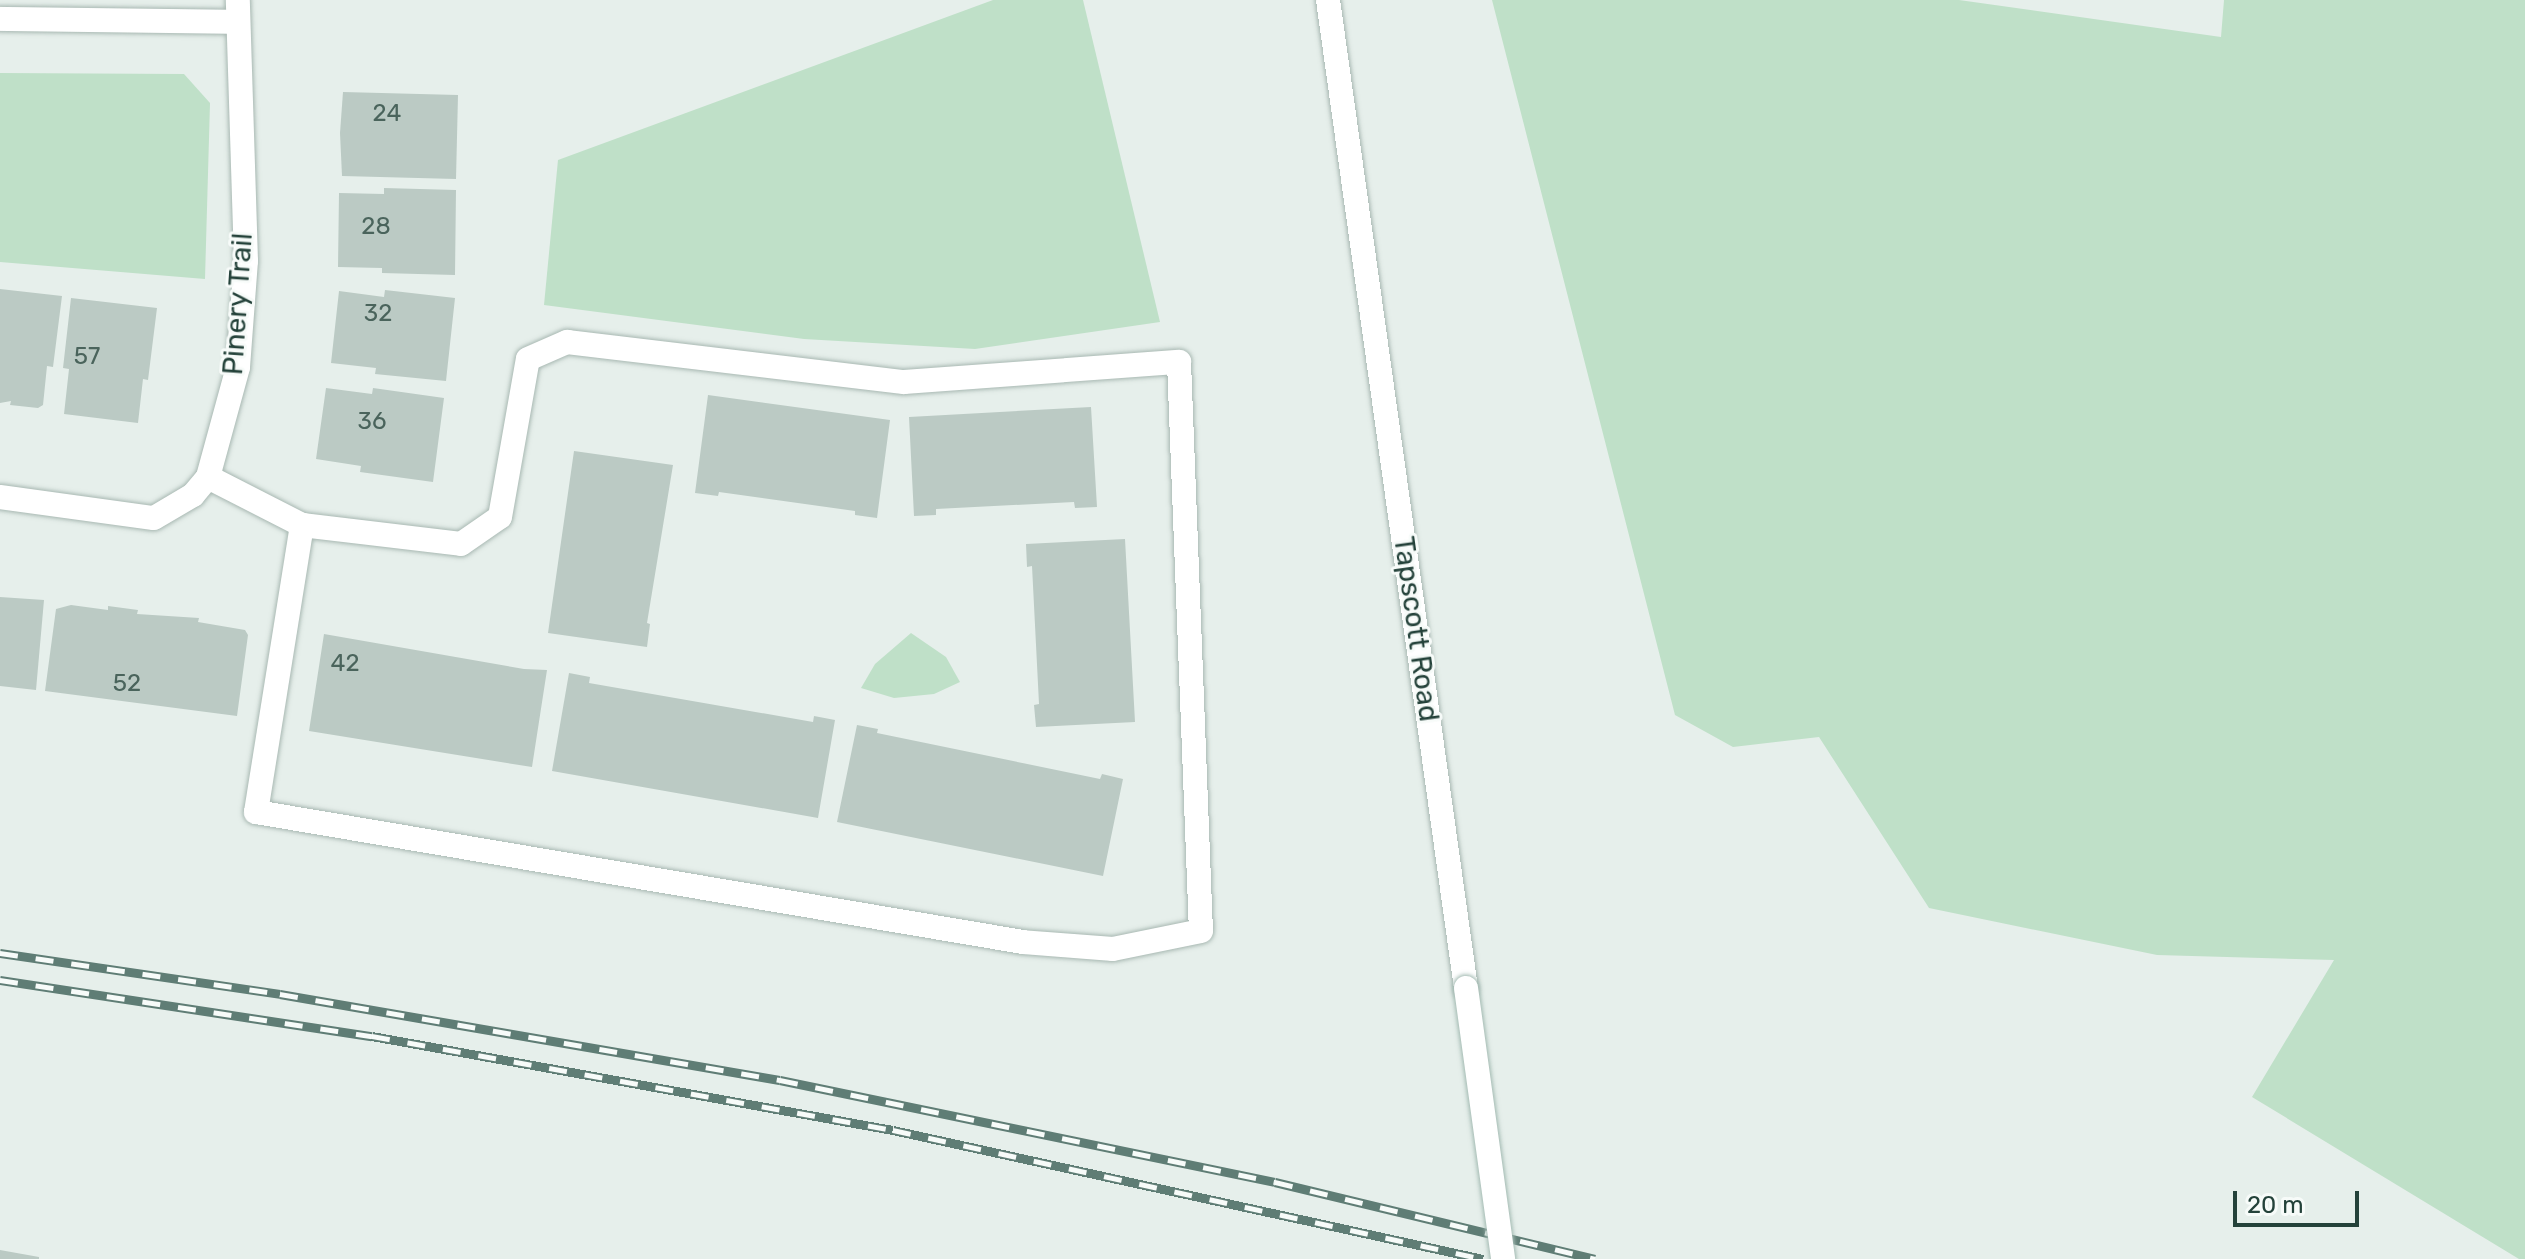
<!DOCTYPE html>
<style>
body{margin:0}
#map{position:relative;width:2525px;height:1259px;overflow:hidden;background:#e6efeb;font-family:Rubik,sans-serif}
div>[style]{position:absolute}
.green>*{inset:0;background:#bfe0c8}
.building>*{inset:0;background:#bbcac4}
.roads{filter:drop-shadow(0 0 2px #a8b8b2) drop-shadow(0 0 2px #a8b8b2)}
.lane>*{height:24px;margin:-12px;padding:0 12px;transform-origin:12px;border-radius:12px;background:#fff}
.street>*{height:24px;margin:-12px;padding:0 12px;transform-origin:12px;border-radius:12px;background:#fff}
.secondary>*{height:24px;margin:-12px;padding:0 12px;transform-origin:12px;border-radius:12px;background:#fff}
.rail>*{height:9px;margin-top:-4.5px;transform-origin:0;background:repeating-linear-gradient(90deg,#f7fbf9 0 18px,#5f7d75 0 36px);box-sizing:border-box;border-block:2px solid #5f7d75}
.bridges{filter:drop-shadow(0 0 2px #a4bbb3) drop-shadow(0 0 2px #a4bbb3)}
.secondary-bridge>*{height:24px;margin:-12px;padding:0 12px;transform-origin:12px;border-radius:12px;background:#fff}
span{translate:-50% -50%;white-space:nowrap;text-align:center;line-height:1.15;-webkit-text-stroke:6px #f7fbf9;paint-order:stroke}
.number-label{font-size:24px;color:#4a645c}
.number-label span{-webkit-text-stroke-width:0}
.street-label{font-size:28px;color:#24423a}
.scale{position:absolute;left:2233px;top:1191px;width:126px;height:36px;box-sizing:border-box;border:4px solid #24423a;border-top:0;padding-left:10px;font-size:24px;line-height:28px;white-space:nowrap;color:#24423a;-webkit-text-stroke:6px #f7fbf9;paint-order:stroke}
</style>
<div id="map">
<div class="green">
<div style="clip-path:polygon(993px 0,1083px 0,1160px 322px,975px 349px,804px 339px,544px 305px,558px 160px)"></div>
<div style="clip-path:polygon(1492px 0,1959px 0,2221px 37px,2224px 0,2525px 0,2525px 1259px,2519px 1259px,2252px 1097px,2334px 960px,2157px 955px,1929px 908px,1819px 737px,1733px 747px,1675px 715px)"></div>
<div style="clip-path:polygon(0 73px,184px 74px,210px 103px,205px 279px,0 262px)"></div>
<div style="clip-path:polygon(911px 633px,946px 657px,960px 682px,934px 694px,894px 698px,861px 688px,875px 664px)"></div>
</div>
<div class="building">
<div style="clip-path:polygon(343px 92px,458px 95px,456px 179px,342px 176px,340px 133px)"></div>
<div style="clip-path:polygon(384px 188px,456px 190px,455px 275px,382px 273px,382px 268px,338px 267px,339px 193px,384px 194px)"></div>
<div style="clip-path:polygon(0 289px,62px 296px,53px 367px,47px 366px,43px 405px,38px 408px,10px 405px,11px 401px,0 403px)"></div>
<div style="clip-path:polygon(385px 290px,455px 298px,446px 381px,375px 374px,376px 368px,331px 363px,339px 291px,384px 297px)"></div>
<div style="clip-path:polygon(71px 298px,157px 308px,148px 380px,143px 379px,138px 423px,64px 414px,69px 369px,63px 368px)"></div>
<div style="clip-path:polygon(326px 388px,372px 394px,373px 388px,444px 398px,433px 482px,360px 472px,361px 466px,316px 459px)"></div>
<div style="clip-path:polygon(708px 395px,890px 420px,877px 518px,855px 515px,855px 511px,719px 492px,718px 496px,695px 493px)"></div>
<div style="clip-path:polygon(1091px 407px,1097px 507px,1075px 508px,1074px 502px,936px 509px,936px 515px,914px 516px,909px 417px)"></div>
<div style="clip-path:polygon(574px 451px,673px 465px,647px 623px,650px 624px,647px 647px,548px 633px)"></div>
<div style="clip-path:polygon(1125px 539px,1135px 722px,1036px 727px,1034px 705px,1039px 704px,1032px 566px,1027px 567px,1026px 544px)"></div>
<div style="clip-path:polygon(0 597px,44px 600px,36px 690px,0 686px)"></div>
<div style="clip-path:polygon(71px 605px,108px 610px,108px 606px,138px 610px,137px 614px,199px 618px,198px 622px,245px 630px,248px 635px,237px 716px,45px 691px,56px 609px)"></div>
<div style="clip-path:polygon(324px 634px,524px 669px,547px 670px,532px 767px,309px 731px)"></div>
<div style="clip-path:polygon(569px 673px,590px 677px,589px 683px,813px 722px,814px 716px,835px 720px,818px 818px,552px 771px)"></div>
<div style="clip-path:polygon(857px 725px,878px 729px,877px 733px,1100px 779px,1102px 774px,1123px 779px,1103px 876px,837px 822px)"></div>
<div style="clip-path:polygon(0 1250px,39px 1257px,39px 1259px,0 1259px)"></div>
</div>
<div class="roads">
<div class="lane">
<div style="left:208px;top:477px;width:106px;rotate:27.1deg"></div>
<div style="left:302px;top:525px;width:160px;rotate:6.8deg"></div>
<div style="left:461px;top:544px;width:47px;rotate:-34.7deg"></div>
<div style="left:500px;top:517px;width:160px;rotate:-80deg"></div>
<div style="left:528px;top:359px;width:43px;rotate:-23.6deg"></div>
<div style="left:567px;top:342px;width:339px;rotate:6.8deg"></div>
<div style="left:904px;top:382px;width:276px;rotate:-4.2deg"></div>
<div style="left:1179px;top:362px;width:569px;rotate:87.79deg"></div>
<div style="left:1201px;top:931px;width:90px;rotate:168.4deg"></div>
<div style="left:1113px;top:949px;width:90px;rotate:-175.6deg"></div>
<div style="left:1023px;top:942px;width:778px;rotate:-170.38deg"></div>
<div style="left:256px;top:812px;width:291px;rotate:-80.9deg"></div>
</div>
<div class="street">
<div style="left:0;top:19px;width:237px;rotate:0.7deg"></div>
<div style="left:0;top:497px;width:155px;rotate:7.8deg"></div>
<div style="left:154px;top:518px;width:45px;rotate:-30.5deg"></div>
<div style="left:193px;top:495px;width:23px;rotate:-50deg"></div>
<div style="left:208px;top:477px;width:114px;rotate:-74.7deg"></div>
<div style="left:238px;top:367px;width:106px;rotate:-85.7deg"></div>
<div style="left:246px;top:261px;width:261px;rotate:-91.8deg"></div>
</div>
<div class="secondary">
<div style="left:1328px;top:0;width:998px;rotate:82.05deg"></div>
</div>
</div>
<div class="rail">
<div style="left:0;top:953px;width:283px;rotate:8.3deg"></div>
<div style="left:280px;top:994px;width:507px;rotate:9.76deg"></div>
<div style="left:780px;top:1080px;width:505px;rotate:11.64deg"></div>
<div style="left:1275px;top:1182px;width:329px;rotate:13.5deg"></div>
<div style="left:0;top:980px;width:376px;rotate:8.6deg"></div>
<div style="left:372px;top:1036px;width:529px;rotate:10.23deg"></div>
<div style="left:893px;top:1130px;width:604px;rotate:12.33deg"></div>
</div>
<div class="bridges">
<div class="secondary-bridge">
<div style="left:1466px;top:988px;width:274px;rotate:82.2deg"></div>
</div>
</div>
<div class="number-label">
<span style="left:387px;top:114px">24</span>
<span style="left:376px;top:227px">28</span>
<span style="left:378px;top:314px">32</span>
<span style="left:87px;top:357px">57</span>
<span style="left:372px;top:422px">36</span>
<span style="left:345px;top:664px">42</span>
<span style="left:127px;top:684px">52</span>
</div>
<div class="street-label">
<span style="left:238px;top:304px;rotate:-86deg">Pinery Trail</span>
<span style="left:1416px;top:629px;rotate:82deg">Tapscott Road</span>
</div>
<div class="scale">20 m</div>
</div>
